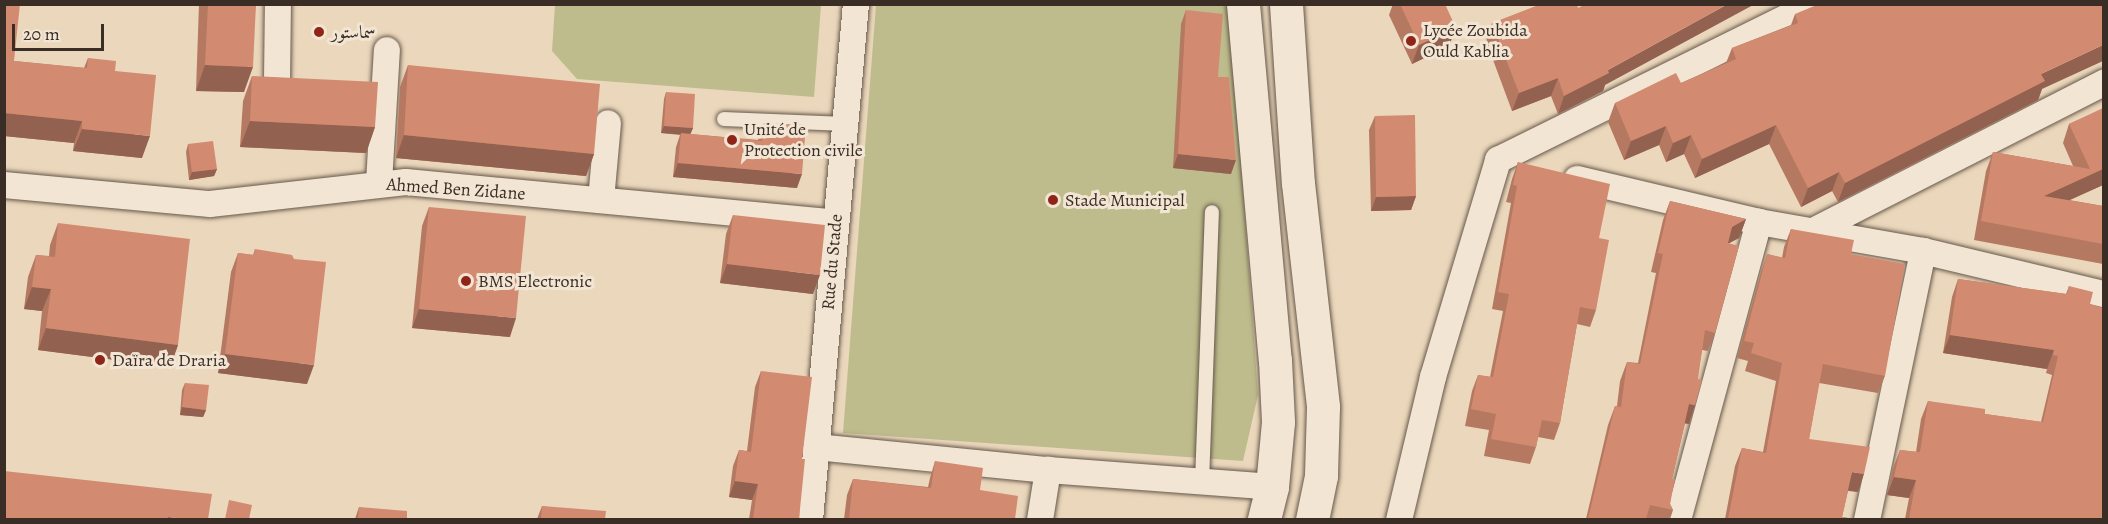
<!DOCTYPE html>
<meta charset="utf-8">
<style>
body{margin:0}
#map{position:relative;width:2108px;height:524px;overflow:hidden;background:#ebd7bb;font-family:Alegreya,Amiri,serif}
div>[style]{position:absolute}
.green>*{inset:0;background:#bebc8c}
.roads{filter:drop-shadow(0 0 2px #66584b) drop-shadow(0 0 2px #66584b)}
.service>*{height:14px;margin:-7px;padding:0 7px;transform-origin:7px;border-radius:7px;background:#f2e5d3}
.minor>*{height:26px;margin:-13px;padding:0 13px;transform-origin:13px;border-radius:13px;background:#f2e5d3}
.secondary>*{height:33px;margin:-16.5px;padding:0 16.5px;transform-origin:16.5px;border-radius:16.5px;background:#f2e5d3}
.wall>*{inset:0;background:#b57861}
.shaded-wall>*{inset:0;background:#93614f}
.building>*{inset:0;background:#d28b71}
.dots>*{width:16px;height:16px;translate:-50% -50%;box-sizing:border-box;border:3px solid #f2e5d3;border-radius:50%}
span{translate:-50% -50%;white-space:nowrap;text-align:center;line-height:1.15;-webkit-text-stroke:6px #f2e5d3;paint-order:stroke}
.poi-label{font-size:18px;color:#3a2d26}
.left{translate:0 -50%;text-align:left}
.street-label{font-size:18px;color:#3a2d26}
.frame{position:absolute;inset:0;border:6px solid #3a2d26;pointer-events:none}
.scale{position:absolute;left:12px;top:24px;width:92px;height:27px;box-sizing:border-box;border:3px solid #3a2d26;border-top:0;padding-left:8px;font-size:18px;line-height:21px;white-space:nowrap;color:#3a2d26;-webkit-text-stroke:4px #f2e5d3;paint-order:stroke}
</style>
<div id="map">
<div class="green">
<div style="clip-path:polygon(555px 5px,821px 5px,814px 97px,577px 79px,552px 51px)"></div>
<div style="clip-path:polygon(876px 5px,1230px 5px,1258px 395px,1243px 461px,843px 433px)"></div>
</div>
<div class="roads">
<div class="service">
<div style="left:724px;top:119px;width:121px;rotate:2.4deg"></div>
<div style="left:1202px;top:482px;width:270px;rotate:-87.9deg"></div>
</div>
<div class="minor">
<div style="left:277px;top:81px;width:77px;rotate:-89.3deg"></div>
<div style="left:1577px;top:179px;width:187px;rotate:13.3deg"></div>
<div style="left:1759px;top:222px;width:167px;rotate:10deg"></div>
<div style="left:1923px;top:251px;width:186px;rotate:13.4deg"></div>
<div style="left:379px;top:183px;width:133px;rotate:-86.6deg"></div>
<div style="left:4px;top:185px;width:207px;rotate:5.3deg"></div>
<div style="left:210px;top:204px;width:197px;rotate:-6.4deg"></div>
<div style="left:406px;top:182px;width:432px;rotate:5.4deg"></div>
<div style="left:601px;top:200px;width:77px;rotate:-84.8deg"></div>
<div style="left:1811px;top:232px;width:329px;rotate:-27deg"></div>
<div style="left:816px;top:447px;width:233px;rotate:5.7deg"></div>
<div style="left:1048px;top:470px;width:225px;rotate:4.3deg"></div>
<div style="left:810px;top:520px;width:518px;rotate:-84.91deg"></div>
<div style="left:1040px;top:520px;width:51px;rotate:-80.9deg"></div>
<div style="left:1399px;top:520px;width:147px;rotate:-76.6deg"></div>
<div style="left:1433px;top:377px;width:227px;rotate:-73.3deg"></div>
<div style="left:1498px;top:160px;width:352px;rotate:-26.3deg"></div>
<div style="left:1678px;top:520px;width:309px;rotate:-74.8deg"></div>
<div style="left:1867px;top:520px;width:275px;rotate:-78.2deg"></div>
</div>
<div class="secondary">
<div style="left:1243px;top:4px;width:357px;rotate:84.9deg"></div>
<div style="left:1275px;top:360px;width:62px;rotate:87.2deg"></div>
<div style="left:1278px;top:422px;width:65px;rotate:95.3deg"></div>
<div style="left:1272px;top:487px;width:34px;rotate:104deg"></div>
<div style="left:1286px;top:4px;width:179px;rotate:86.2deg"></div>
<div style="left:1298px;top:183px;width:225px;rotate:83.6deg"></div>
<div style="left:1323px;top:407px;width:69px;rotate:91.7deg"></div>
<div style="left:1321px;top:476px;width:45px;rotate:101.6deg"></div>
</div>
</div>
<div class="wall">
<div style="clip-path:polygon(4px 4px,14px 61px,84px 68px,88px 58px,115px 71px,142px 158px,73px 151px,74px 143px,4px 136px)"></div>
<div style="clip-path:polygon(199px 4px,256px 4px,244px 92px,196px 91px)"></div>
<div style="clip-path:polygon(1393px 4px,1445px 4px,1449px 46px,1412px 64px,1389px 15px)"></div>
<div style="clip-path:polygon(1186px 10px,1218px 77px,1231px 174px,1173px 168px,1181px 24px)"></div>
<div style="clip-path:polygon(1795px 14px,2042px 89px,2038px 100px,1838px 202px,1832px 191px,1801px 207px,1769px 144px,1695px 178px,1684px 154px,1666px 162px,1659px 145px,1624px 160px,1608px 122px,1615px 103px,1681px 83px,1726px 63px,1732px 48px,1791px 25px)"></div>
<div style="clip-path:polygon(1492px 23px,1605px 85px,1603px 91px,1558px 114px,1551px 96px,1512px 111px,1486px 41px)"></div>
<div style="clip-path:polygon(408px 65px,594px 154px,586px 176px,396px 158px,400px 87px)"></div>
<div style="clip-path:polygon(252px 76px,375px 127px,366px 153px,240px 147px,243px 101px)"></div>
<div style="clip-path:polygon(666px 92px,693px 128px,690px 134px,758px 140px,759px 136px,764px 123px,797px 188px,673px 177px,676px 147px,680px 135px,661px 133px,664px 99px)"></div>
<div style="clip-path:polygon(2103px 109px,2103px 185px,2069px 200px,2103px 206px,2103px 264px,1974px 240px,1986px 171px,1993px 152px,2073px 166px,2063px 143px,2069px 124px)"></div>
<div style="clip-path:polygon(1375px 116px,1416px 196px,1411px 210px,1371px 211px,1369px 130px)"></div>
<div style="clip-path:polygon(188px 144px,217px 169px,214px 176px,189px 180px,186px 152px)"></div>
<div style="clip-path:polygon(1518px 162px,1599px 238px,1596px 310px,1590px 327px,1577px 324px,1560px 423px,1554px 440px,1538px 437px,1536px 447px,1530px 464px,1484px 456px,1489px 430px,1465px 426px,1472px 391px,1478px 375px,1490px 377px,1503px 311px,1492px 309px,1511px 203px,1506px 202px,1512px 179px)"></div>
<div style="clip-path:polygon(1670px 201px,1746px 219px,1739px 238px,1728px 244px,1715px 333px,1708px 351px,1702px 350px,1689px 424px,1685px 423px,1672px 479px,1670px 504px,1673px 510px,1670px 519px,1586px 519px,1608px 425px,1615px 406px,1617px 406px,1620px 381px,1627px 362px,1638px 363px,1656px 273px,1651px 272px,1663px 220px)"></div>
<div style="clip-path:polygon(429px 207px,510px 337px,412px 328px,422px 226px)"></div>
<div style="clip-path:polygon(733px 215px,813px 294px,720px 283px,726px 234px)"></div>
<div style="clip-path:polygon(58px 223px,178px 345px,170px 367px,38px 350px,42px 311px,24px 309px,28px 277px,36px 255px,49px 256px,50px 245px)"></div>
<div style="clip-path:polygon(1791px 229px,1851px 254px,1885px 376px,1878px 393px,1819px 383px,1809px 439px,1858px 492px,1848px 491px,1842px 517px,1854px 519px,1725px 519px,1735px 466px,1742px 448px,1763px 452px,1776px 381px,1745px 371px,1748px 361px,1737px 358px,1761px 272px,1767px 254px,1782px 258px,1784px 247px)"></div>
<div style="clip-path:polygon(255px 249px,307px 384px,218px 373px,231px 272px,238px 253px,253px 255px)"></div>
<div style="clip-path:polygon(1958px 279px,2066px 294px,2069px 286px,2090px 304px,2103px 519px,1905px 519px,1909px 498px,1887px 495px,1893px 468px,1900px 450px,1916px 452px,1921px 419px,1928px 401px,1985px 414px,2041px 422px,2052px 375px,2046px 373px,2047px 369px,1943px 353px,1952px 297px)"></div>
<div style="clip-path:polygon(761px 371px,802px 459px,799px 519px,749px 519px,752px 500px,729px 497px,733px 466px,739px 450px,747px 451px,755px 387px)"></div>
<div style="clip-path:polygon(185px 383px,206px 410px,203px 417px,180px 415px,182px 390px)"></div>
<div style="clip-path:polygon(935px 461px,980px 490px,1015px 519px,844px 519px,847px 495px,853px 479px,928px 487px,930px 478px)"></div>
<div style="clip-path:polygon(542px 506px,605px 519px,537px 519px)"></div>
<div style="clip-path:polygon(359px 507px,407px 519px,355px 519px)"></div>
</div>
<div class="shaded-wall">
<div style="clip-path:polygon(1728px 4px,1755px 4px,1605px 85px,1603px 91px,1558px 114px,1564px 96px,1608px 70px)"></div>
<div style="clip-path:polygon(1456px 28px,1449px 46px,1412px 64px,1419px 45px)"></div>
<div style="clip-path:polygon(2103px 45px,2103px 61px,2042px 89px,2038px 100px,1838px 202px,1845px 183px,2041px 74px)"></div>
<div style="clip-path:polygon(205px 65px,253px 67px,244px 92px,196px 91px)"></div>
<div style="clip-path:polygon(1558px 78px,1551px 96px,1512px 111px,1519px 93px)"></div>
<div style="clip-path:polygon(4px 113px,82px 121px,74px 143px,4px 136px)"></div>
<div style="clip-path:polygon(250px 121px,375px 127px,366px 153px,240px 147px)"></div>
<div style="clip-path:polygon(1776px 125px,1769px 144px,1695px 178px,1702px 159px)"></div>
<div style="clip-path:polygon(664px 126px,693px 128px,690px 135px,661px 133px)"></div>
<div style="clip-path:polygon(1666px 126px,1659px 145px,1624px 160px,1631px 141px)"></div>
<div style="clip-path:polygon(82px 129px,150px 136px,142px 158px,73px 151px)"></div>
<div style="clip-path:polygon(404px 135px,594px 154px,586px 176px,396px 158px)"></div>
<div style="clip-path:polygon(1691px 135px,1684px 154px,1666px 162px,1673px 143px)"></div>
<div style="clip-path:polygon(1178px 154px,1236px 160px,1231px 174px,1173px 168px)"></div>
<div style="clip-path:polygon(678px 163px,802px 174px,797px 188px,673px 177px)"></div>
<div style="clip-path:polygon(217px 169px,214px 176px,189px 180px,192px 172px)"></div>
<div style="clip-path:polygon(2103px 169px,2103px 185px,2037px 215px,2044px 196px)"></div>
<div style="clip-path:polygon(1839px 172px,1832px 191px,1801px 207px,1808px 188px)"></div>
<div style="clip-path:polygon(1416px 196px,1411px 210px,1371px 211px,1376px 197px)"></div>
<div style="clip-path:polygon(1746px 219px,1739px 238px,1725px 245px,1732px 227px)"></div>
<div style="clip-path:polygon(727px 264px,820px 275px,813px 294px,720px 283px)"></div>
<div style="clip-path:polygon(32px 287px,51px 289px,42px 311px,24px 309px)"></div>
<div style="clip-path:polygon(419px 309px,516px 318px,510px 337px,412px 328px)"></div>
<div style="clip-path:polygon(46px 328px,178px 345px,170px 367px,38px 350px)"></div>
<div style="clip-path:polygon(1950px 335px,2054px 350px,2047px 369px,1943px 353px)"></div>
<div style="clip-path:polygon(225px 354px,314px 365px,307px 384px,218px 373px)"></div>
<div style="clip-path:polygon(1689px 404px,1695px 405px,1689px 424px,1682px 423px)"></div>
<div style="clip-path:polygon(182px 407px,206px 410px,203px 417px,180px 415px)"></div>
<div style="clip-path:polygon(1852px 472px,1864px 474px,1858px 492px,1846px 490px)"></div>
<div style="clip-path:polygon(1894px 477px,1916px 480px,1909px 498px,1887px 495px)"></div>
<div style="clip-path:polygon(735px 481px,758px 484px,752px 500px,729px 497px)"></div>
<div style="clip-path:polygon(168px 517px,188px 519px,168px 519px)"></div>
</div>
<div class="building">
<div style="clip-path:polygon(4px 4px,20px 4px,14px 61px,87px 68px,88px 58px,116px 61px,115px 71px,156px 75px,150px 136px,82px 129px,82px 121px,4px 113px)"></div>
<div style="clip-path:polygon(208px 4px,256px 4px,253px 67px,205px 65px)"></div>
<div style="clip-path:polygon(1400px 4px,1445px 4px,1456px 28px,1419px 45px)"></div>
<div style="clip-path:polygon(1541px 4px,1577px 4px,1578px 8px,1586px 4px,1728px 4px,1608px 70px,1609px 73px,1564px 96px,1558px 78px,1519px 93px,1492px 23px)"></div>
<div style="clip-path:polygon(1819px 4px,2103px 4px,2103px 45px,2041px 74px,2045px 81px,1845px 183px,1839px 172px,1808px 188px,1776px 125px,1702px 159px,1691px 135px,1673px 143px,1666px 126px,1631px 141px,1615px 103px,1676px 73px,1681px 83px,1736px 59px,1732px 48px,1798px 23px,1795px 14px)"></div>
<div style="clip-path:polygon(1186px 10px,1223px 14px,1218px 77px,1229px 77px,1236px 160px,1178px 154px)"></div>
<div style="clip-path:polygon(408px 65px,600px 84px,594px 154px,404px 135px)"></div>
<div style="clip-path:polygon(252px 76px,378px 82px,375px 127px,250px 121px)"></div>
<div style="clip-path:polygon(666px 92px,695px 94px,693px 128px,664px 126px)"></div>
<div style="clip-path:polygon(2103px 108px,2103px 169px,2044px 196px,2103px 206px,2103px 244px,1981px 221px,1993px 152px,2090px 169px,2069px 124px)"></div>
<div style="clip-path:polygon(1415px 115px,1416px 196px,1376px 197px,1375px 116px)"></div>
<div style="clip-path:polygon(764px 123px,806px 125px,802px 174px,678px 163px,681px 133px,762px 141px)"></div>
<div style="clip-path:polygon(213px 141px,217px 169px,192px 172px,188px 144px)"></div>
<div style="clip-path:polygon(1518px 162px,1610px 184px,1599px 238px,1609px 240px,1596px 310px,1580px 307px,1560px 423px,1542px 420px,1536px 447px,1491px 439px,1496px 414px,1471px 409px,1478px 375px,1493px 377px,1509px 294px,1498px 292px,1517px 186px,1513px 185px)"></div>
<div style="clip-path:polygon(1670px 201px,1746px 219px,1732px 227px,1728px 243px,1739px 246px,1715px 333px,1705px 330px,1698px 379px,1702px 380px,1695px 405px,1689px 404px,1672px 479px,1675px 479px,1670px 504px,1673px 510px,1650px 505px,1646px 519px,1588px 519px,1615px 406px,1621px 407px,1627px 362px,1640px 364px,1663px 254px,1658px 253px)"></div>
<div style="clip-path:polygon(429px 207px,526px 216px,516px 318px,419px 309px)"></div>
<div style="clip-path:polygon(733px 215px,825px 225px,820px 275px,727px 264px)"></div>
<div style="clip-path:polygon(58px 223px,190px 239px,178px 345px,46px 328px,51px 289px,32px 287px,36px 255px,55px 257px)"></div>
<div style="clip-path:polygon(1791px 229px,1854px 240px,1851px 254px,1905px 264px,1885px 376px,1823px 364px,1809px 439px,1870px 447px,1864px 474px,1852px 472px,1842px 517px,1854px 519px,1728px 519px,1742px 448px,1766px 453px,1782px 363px,1751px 353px,1754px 343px,1744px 341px,1767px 254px,1785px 258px)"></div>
<div style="clip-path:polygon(255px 249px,292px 255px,294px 259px,326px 262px,314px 365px,225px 354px,238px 253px,254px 255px)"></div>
<div style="clip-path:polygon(1958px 279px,2067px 294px,2069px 286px,2093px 292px,2090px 304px,2103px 308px,2103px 519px,1909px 519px,1916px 480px,1894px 477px,1900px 450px,1920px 452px,1928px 401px,1985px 409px,1985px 414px,2043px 422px,2058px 356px,2053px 355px,2054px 350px,1950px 335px)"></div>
<div style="clip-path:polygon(761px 371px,812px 377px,802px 459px,805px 459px,799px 519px,753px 519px,758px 484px,735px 481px,739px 450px,751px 452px)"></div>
<div style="clip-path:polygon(185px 383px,209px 385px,206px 410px,182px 407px)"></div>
<div style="clip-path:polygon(935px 461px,983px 468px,980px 490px,1018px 496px,1015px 519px,849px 519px,853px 479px,931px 488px)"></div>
<div style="clip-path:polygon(4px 471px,212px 494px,208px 519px,188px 519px,168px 517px,168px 519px,4px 519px)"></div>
<div style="clip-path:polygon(229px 500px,252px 505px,249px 519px,225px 519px)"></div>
<div style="clip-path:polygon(542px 506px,606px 511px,605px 519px,541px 519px)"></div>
<div style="clip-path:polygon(359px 507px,407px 511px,407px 519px,358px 519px)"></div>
</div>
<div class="dots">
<div style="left:319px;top:32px;background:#8f2418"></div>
<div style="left:1411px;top:41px;background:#8f2418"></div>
<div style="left:732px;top:140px;background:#8f2418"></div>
<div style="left:1053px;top:200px;background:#8f2418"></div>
<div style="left:466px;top:281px;background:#8f2418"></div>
<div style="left:100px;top:360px;background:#8f2418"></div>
</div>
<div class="poi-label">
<span class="left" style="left:1423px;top:41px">Lycée Zoubida<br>Ould Kablia</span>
<span class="left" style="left:331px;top:32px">سماستور</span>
<span class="left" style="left:744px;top:140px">Unité de<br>Protection civile</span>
<span class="left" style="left:1065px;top:200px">Stade Municipal</span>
<span class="left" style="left:478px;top:281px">BMS Electronic</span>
<span class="left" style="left:112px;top:360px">Daïra de Draria</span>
</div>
<div class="street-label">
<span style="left:456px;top:189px;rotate:4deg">Ahmed Ben Zidane</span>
<span style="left:832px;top:262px;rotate:-85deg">Rue du Stade</span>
</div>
<div class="frame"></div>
<div class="scale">20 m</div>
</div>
